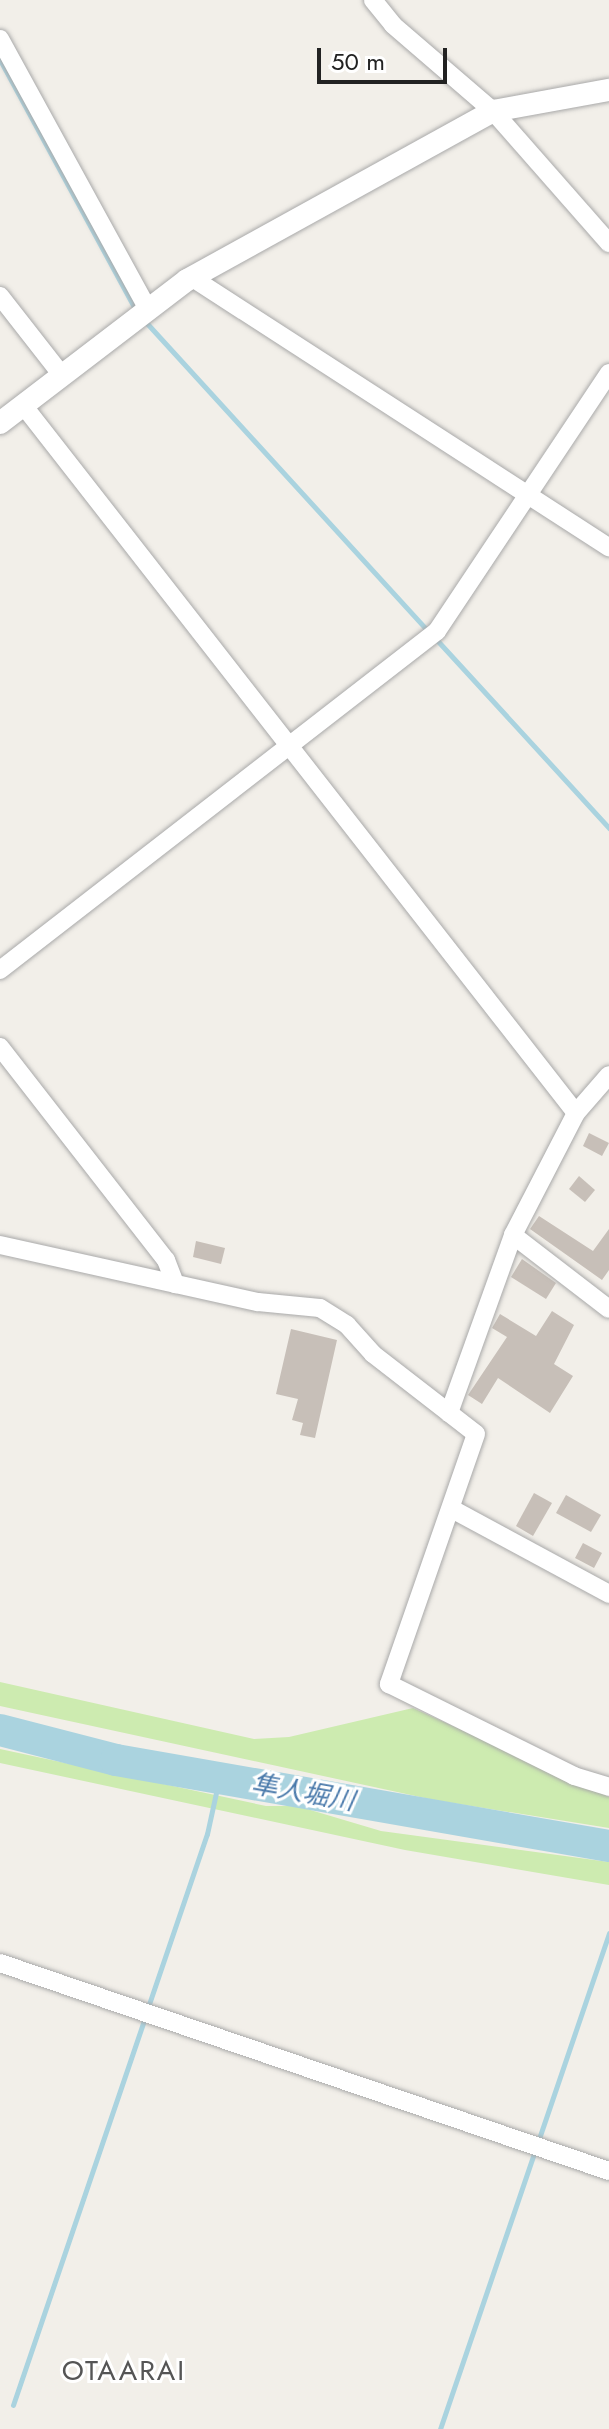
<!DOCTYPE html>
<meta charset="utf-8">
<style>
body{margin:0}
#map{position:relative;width:609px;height:2429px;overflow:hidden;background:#f2efe9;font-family:Jost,"Noto Sans JP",sans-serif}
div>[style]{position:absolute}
.grass>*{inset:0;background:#cdebb0}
.stream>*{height:5px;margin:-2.5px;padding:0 2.5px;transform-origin:2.5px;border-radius:2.5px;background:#aad3df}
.river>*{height:32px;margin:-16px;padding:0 16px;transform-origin:16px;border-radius:16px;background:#aad3df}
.building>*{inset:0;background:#c7bfb8}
.roads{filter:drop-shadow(0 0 2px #a9a9a9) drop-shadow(0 0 2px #a9a9a9)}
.minor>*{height:18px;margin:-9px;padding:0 9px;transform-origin:9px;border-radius:9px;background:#fff}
.tertiary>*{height:22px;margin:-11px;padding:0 11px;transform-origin:11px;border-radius:11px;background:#fff}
span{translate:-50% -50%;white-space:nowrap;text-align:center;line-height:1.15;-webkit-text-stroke:6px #fff;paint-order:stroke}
.water-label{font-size:26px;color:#4a7aab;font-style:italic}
.quarter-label{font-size:28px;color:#555;letter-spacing:2px}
.scale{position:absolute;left:317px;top:48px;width:130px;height:36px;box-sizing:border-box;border:4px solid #222;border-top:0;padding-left:10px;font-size:24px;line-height:28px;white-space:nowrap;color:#222;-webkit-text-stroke:6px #fff;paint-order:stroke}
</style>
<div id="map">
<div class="grass">
<div style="clip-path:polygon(0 1682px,254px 1739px,289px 1737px,413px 1708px,609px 1797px,609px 1828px,434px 1800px,0 1706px)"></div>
<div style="clip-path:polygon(0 1749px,266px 1806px,297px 1806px,381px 1831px,609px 1862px,609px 1885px,405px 1850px,0 1763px)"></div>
</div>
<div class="stream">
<div style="left:0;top:60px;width:287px;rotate:61.5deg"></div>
<div style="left:143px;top:319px;width:423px;rotate:47.6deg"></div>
<div style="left:435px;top:638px;width:258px;rotate:47.5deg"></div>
<div style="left:148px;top:2007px;width:183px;rotate:-71.2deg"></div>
<div style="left:207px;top:1834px;width:56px;rotate:-77.7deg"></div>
<div style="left:13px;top:2405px;width:410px;rotate:-71.2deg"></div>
<div style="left:440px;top:2429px;width:524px;rotate:-71.18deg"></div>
</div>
<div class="river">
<div style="left:0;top:1730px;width:120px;rotate:14.5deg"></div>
<div style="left:116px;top:1760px;width:500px;rotate:9.9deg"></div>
</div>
<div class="building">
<div style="clip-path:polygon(589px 1133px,609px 1143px,602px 1156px,583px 1146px)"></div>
<div style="clip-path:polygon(579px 1176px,595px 1190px,585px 1202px,569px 1189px)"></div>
<div style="clip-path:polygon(539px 1216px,593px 1251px,609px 1229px,609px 1270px,602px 1280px,530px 1229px)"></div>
<div style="clip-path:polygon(196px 1241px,225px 1248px,221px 1264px,193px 1257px)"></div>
<div style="clip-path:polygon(522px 1259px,556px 1283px,546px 1299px,511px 1277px)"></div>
<div style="clip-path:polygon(552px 1311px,574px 1325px,554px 1364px,573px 1376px,550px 1413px,498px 1378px,482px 1404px,468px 1395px,507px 1337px,492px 1328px,500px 1314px,536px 1336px)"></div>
<div style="clip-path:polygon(291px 1329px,337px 1340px,315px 1438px,300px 1435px,303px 1423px,292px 1420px,298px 1399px,276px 1394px)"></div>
<div style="clip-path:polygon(534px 1493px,552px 1503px,533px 1536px,516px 1526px)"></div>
<div style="clip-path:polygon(566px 1495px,601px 1515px,591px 1532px,556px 1513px)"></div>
<div style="clip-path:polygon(583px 1543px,602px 1553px,594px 1568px,575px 1558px)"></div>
</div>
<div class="roads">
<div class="minor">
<div style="left:373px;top:0;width:32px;rotate:51deg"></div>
<div style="left:393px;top:25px;width:132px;rotate:40.7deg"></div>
<div style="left:493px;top:111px;width:176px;rotate:48.7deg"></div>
<div style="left:0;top:39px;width:306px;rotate:61.3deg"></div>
<div style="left:191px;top:277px;width:498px;rotate:32.9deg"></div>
<div style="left:0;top:296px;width:99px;rotate:52deg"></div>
<div style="left:23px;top:405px;width:898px;rotate:52.01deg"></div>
<div style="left:0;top:970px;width:553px;rotate:-37.8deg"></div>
<div style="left:437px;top:631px;width:310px;rotate:-56.3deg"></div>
<div style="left:0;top:1047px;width:270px;rotate:52.1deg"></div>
<div style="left:166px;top:1260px;width:26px;rotate:69deg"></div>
<div style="left:513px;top:1235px;width:121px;rotate:37.6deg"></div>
<div style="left:0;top:1245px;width:264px;rotate:12.5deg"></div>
<div style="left:258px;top:1302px;width:62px;rotate:5.5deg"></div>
<div style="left:320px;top:1308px;width:32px;rotate:32deg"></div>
<div style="left:347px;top:1325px;width:39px;rotate:48deg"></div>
<div style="left:373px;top:1354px;width:130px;rotate:37.8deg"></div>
<div style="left:476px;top:1434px;width:265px;rotate:109.2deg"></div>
<div style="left:389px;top:1684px;width:207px;rotate:26.4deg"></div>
<div style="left:574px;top:1776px;width:37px;rotate:17deg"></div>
<div style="left:449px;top:1413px;width:189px;rotate:-70.2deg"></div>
<div style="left:513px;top:1235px;width:137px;rotate:-62.7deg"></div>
<div style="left:576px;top:1113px;width:50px;rotate:-49deg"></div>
<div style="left:452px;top:1509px;width:179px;rotate:28.4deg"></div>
<div style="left:0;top:1963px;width:644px;rotate:18.86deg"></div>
</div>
<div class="tertiary">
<div style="left:0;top:423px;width:235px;rotate:-37.4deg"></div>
<div style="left:187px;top:280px;width:350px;rotate:-28.9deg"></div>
<div style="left:493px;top:111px;width:118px;rotate:-10.3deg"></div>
</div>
</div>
<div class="water-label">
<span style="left:303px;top:1793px;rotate:10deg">隼人堀川</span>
</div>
<div class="quarter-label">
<span style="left:124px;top:2371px">OTAARAI</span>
</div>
<div class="scale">50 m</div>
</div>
